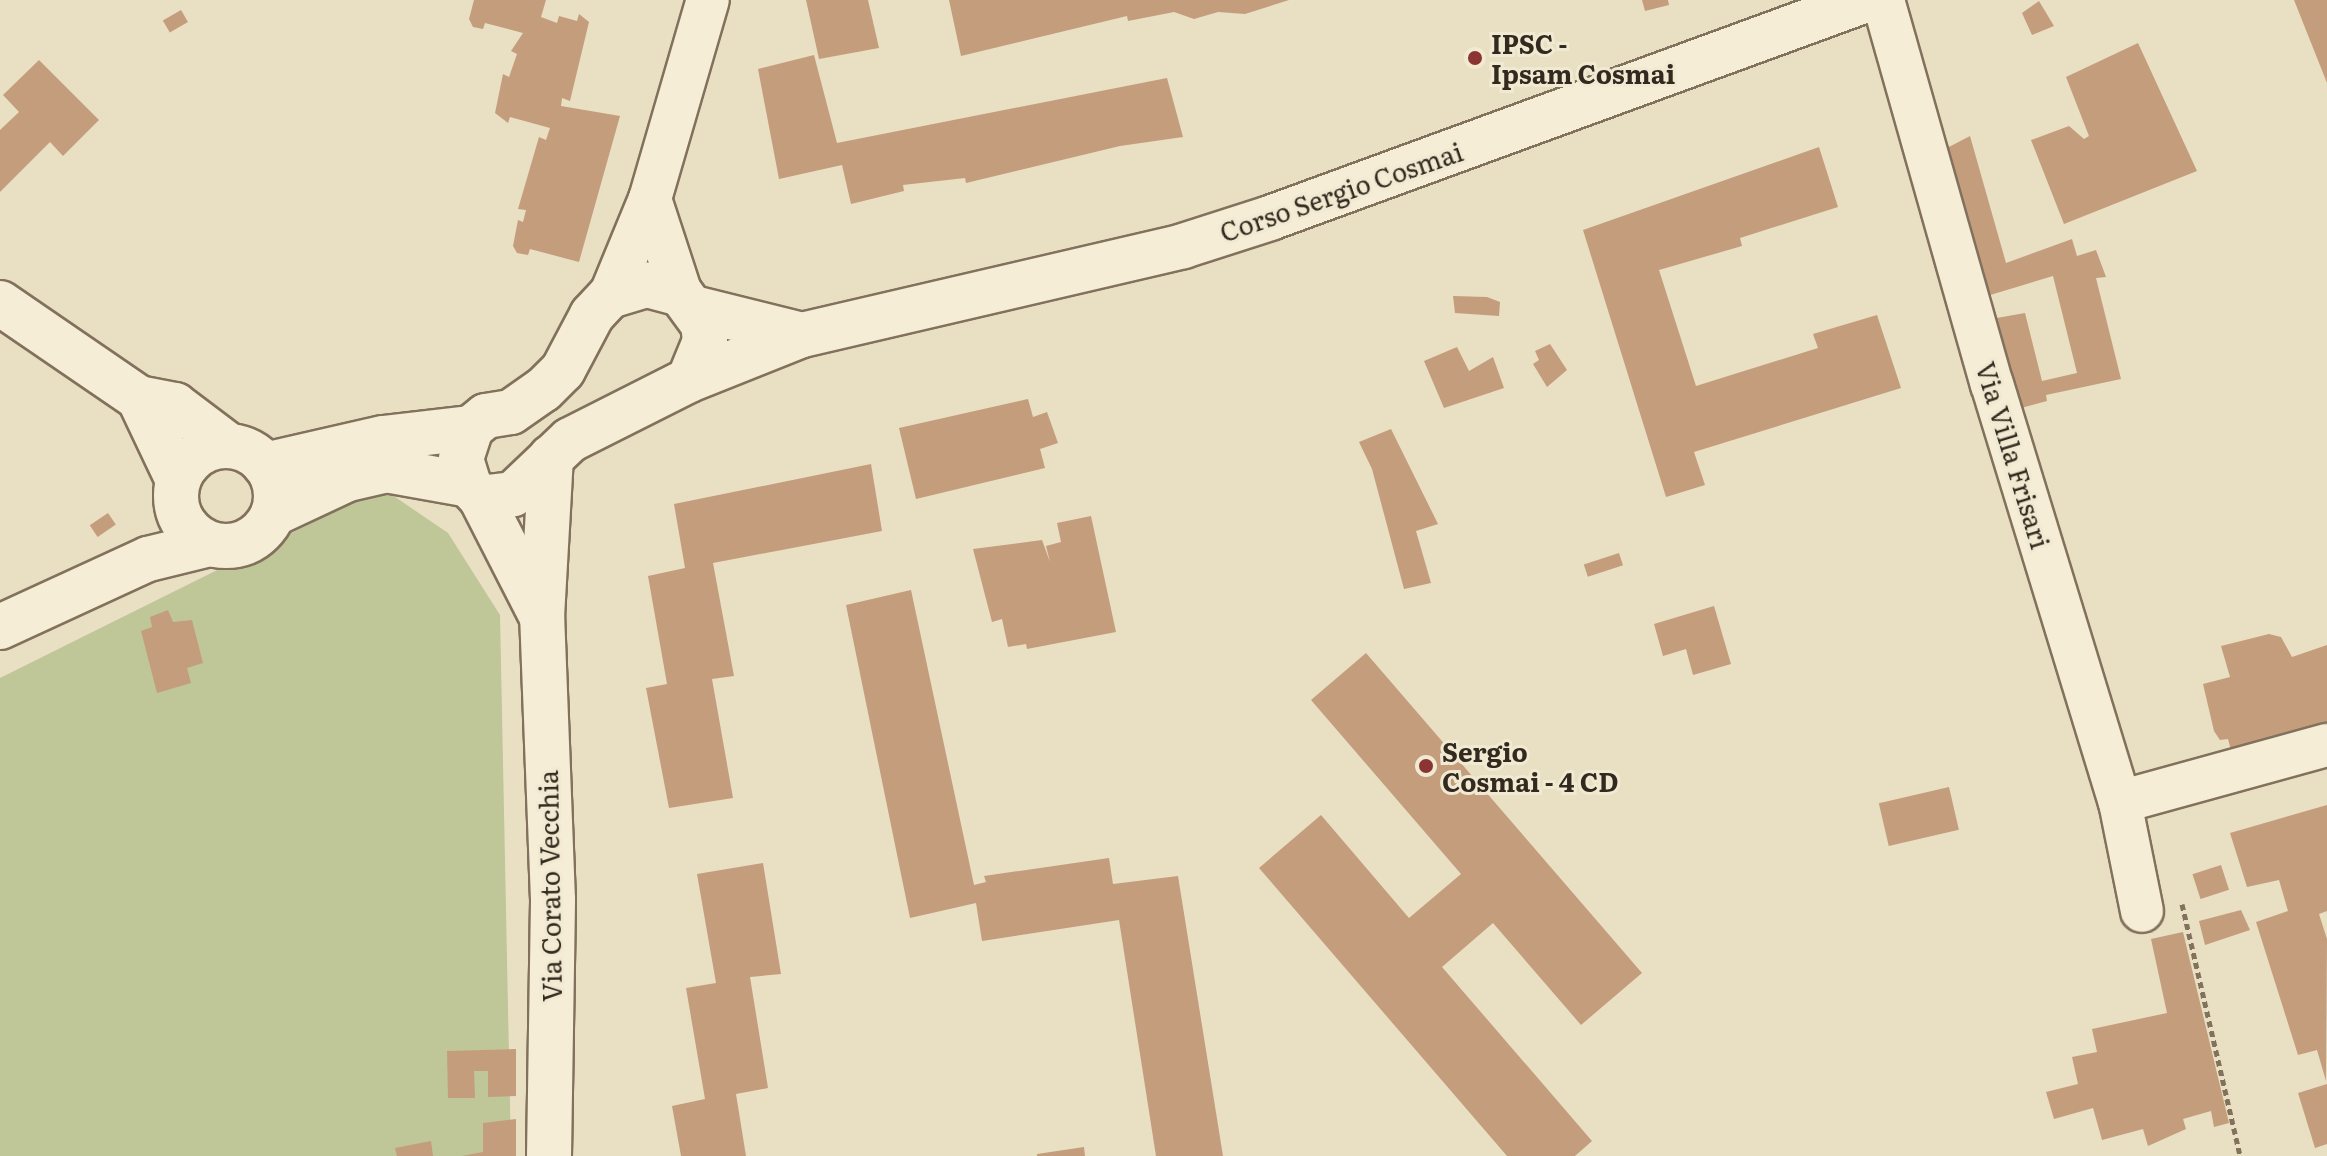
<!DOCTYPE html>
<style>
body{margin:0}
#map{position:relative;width:2327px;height:1156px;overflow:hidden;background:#e9dfc3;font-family:Literata,serif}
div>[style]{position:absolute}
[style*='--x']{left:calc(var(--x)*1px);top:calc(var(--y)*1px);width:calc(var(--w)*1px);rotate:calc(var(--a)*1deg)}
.green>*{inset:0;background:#bfc698}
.building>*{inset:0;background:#c49d7c;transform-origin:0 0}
.path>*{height:5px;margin-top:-2.5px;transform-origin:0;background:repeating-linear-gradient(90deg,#82715c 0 6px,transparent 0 10px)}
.roads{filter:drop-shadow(2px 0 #82715c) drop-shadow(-2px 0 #82715c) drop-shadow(0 2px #82715c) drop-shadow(0 -2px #82715c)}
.minor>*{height:42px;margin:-21px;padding:0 21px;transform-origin:21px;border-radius:21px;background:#f5edd5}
.tertiary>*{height:44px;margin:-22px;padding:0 22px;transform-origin:22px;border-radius:22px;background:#f5edd5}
.secondary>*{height:44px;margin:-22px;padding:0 22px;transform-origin:22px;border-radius:22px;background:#f5edd5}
.secondary>.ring{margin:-22px;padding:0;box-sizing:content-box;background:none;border:44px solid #f5edd5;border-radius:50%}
.dots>*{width:22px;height:22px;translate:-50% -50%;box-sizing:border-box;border:4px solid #f1ead2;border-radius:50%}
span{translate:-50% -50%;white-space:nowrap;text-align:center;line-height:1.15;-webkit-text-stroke:6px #f1ead2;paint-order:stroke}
.poi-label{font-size:26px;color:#33291e;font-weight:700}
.left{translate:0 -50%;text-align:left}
.street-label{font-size:26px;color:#33291e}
</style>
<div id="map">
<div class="green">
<i style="clip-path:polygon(382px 488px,448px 533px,500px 615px,511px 1156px,0 1156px,0 678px)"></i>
</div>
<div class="building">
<i style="clip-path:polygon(474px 0,546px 0,541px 17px,557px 23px,559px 16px,577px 21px,579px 14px,589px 22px,570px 101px,562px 98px,561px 106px,620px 116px,579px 262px,530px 249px,528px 255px,517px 253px,513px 246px,518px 220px,523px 222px,526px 210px,518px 209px,539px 137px,546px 140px,550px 128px,510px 117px,508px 123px,495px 113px,503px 74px,509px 77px,517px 54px,511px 51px,523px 33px,485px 23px,483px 29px,473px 27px,469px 19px)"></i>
<i style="clip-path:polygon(806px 0,868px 0,879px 48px,819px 59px)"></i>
<i style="clip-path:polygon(949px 0,1289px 0,1245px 14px,1218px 12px,1194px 19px,1174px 12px,1128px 21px,1127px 16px,961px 56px)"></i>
<i style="clip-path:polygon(1642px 0,1668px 0,1669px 5px,1645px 11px)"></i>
<i style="clip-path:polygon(2294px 0,2327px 0,2327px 83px)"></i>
<i style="clip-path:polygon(2039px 1px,2054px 26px,2032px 35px,2022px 13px)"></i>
<i style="left:181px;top:10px;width:14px;height:21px;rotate:60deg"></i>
<i style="clip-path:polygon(2138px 43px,2197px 171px,2064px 224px,2031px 140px,2069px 126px,2084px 139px,2089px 136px,2066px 77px)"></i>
<i style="clip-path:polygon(814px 55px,837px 143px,1167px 78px,1183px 137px,1120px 146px,966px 183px,965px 178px,903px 185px,904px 191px,851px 204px,842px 165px,779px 179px,758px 69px)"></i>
<i style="clip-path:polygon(39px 60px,99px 120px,63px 156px,50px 142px,0 192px,0 130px,19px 112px,3px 95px)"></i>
<i style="clip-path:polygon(1970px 136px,2006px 263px,2072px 239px,2077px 256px,2096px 250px,2106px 277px,2096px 278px,2121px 379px,2046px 395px,2047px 401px,2014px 410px,1991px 319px,2025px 313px,2042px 381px,2077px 373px,2053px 276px,1987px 296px,1947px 148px)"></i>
<i style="clip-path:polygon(1819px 147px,1838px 207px,1740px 238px,1742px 246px,1659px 270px,1696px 386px,1818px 348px,1813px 334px,1877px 315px,1901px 388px,1694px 452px,1705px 485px,1666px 497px,1583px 230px)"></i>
<i style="clip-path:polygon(1453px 296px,1487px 297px,1500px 302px,1499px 316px,1455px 313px)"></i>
<i style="clip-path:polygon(1550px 344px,1567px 370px,1547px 387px,1533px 364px,1539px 360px,1535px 351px)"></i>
<i style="clip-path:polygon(1457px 347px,1469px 371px,1493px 357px,1504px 388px,1444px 408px,1424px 361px)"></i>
<i style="clip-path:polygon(1028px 399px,1033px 417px,1047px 412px,1058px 443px,1040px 449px,1045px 468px,916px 499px,899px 428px)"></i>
<i style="clip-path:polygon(1391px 429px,1438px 524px,1416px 531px,1431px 583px,1404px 589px,1372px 469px,1359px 442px)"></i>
<i style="clip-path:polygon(871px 464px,882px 531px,713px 563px,734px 676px,712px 679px,733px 798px,669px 808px,646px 688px,667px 684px,648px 576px,685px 568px,674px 504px)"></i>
<i style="left:108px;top:513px;width:14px;height:22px;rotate:56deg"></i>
<i style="clip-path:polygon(1091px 516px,1116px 632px,1027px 649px,1026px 644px,1008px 647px,1002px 619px,992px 622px,973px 549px,1042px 540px,1050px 562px,1046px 546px,1061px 542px,1057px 523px)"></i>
<i style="left:1619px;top:553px;width:13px;height:37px;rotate:72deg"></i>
<i style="clip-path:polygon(911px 590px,974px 885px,986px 882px,984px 876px,1109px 858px,1113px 884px,1178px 876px,1223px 1156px,1156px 1156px,1119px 920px,982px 941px,976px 903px,910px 918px,846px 605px)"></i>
<i style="clip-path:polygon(1714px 606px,1731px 664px,1693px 675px,1686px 649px,1663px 656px,1654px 624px)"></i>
<i style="clip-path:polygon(168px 610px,173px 622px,192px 620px,203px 663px,187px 668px,191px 683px,157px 693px,141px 631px,152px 627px,150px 617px)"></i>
<i style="clip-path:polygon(2269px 634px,2281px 637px,2292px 657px,2327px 645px,2327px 732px,2234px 762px,2228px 739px,2220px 740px,2214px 731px,2203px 684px,2230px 677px,2221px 646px)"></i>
<i style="clip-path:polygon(1366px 653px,1642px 973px,1581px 1025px,1493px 923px,1442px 967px,1592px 1141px,1575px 1156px,1507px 1156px,1259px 868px,1321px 815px,1409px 918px,1461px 874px,1311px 700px)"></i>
<i style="left:1949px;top:787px;width:44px;height:72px;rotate:77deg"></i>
<i style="clip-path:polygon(2327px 805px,2327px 911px,2319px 914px,2327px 939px,2326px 1081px,2317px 1050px,2298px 1055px,2256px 922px,2288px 911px,2279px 880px,2247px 887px,2230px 833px)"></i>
<i style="clip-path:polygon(763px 863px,781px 974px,750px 977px,768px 1088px,736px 1094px,746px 1156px,681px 1156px,672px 1106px,705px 1099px,686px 988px,716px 983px,697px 874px)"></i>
<i style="left:2221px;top:865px;width:26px;height:30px;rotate:72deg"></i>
<i style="clip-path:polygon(2241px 910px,2250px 930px,2205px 945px,2199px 921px)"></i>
<i style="clip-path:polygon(2183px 932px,2229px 1123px,2214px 1127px,2211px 1111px,2183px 1119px,2186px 1129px,2148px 1146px,2143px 1129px,2102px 1140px,2093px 1108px,2054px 1119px,2046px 1092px,2078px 1084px,2072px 1057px,2097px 1052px,2092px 1029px,2167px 1013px,2151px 939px)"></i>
<i style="clip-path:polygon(516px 1049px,516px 1096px,488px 1097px,488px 1071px,474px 1071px,475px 1098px,448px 1098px,447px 1051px)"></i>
<i style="clip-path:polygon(2327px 1084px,2327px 1144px,2315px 1148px,2298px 1093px)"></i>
<i style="clip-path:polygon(516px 1119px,516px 1156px,462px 1156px,483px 1152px,483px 1123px)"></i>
<i style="clip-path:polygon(431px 1141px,433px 1156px,397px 1156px,395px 1148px)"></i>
<i style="clip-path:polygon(1084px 1147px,1085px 1156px,1037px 1156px,1037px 1154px)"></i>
</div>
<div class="path">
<i style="--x:2182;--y:904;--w:259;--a:77"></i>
</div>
<div class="roads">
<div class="minor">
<i style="--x:1883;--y:0;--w:399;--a:74.2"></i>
<i style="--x:1992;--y:384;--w:437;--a:73"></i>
<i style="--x:2120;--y:802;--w:111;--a:78.6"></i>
<i style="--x:650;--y:199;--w:100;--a:71.9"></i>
<i style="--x:610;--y:296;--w:105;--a:-67.6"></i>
<i style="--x:650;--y:199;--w:207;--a:-73.8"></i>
<i style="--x:2120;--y:802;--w:215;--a:-15.4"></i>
</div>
<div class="tertiary">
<i style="--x:481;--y:498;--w:134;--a:62.9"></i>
<i style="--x:549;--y:1156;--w:256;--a:-89.1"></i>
<i style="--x:553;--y:900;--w:283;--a:-92.2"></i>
<i style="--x:542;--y:617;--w:160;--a:-86.8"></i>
</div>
<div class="secondary">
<i style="--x:647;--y:285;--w:35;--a:15"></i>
<i style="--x:681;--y:294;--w:37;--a:54"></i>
<i style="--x:703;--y:324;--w:17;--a:83"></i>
<i style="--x:705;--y:341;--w:42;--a:112.3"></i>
<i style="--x:689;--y:380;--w:133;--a:153.2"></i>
<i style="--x:570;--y:440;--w:79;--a:136.5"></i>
<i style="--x:513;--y:494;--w:32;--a:173"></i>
<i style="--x:481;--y:498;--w:18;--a:-133"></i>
<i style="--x:469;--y:485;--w:27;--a:-107"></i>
<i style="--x:461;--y:459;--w:33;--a:-72"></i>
<i style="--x:471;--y:428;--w:19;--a:-39"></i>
<i style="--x:486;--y:416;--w:25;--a:-9"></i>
<i style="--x:511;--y:412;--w:39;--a:-35"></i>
<i style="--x:543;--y:390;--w:28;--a:-45"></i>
<i style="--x:563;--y:370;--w:62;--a:-62.2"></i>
<i style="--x:592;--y:315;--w:26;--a:-47"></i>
<i style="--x:610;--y:296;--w:39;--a:-17"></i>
<i style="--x:0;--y:303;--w:168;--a:34.4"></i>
<i style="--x:139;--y:398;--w:37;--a:11"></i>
<i style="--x:175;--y:405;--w:66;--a:37"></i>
<i style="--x:694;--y:308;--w:111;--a:14"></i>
<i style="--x:689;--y:380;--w:122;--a:-21.7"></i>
<i style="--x:802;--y:335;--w:391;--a:-13.1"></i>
<i style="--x:1183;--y:246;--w:91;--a:-17.8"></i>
<i style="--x:1270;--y:218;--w:635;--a:-20.09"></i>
<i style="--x:139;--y:398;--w:91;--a:64.6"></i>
<i class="ring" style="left:176px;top:446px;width:56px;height:56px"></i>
<i style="--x:265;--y:465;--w:121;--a:-12.9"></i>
<i style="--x:383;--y:438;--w:89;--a:-6.5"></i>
<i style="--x:273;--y:514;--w:83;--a:-25"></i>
<i style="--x:348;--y:479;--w:39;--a:-13"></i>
<i style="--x:386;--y:470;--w:84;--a:10.2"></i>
<i style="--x:0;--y:627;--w:163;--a:-24.7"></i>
<i style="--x:148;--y:559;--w:64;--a:-13.6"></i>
</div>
</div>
<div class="dots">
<i style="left:1475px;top:58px;background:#8b3431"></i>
<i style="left:1426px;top:766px;background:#8b3431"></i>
</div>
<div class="poi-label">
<span class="left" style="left:1491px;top:58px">IPSC -<br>Ipsam Cosmai</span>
<span class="left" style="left:1442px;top:766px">Sergio<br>Cosmai - 4 CD</span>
</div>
<div class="street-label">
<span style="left:1341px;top:191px;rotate:-19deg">Corso Sergio Cosmai</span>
<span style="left:2014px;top:455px;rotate:73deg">Via Villa Frisari</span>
<span style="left:549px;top:886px;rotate:-91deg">Via Corato Vecchia</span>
</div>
</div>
